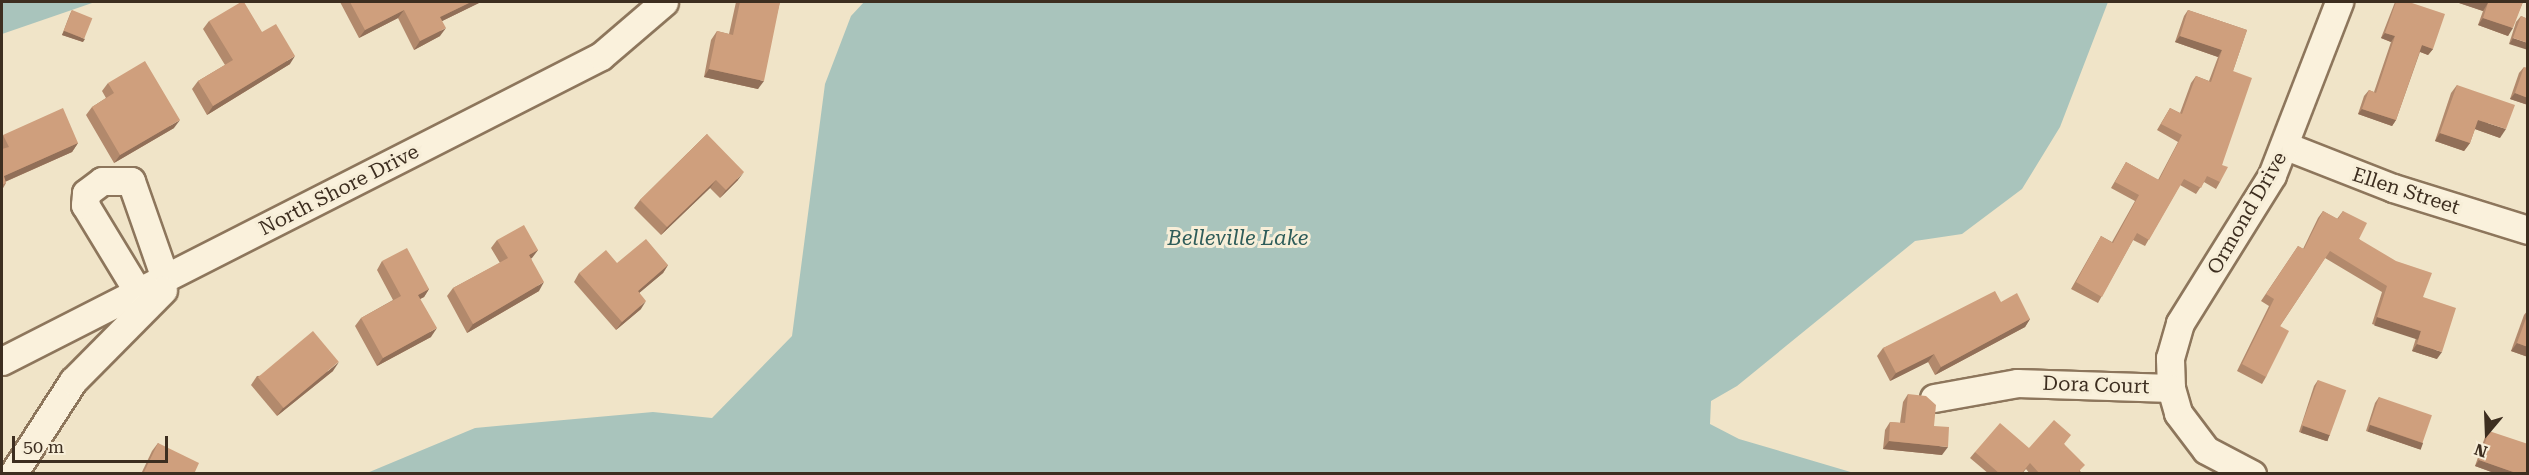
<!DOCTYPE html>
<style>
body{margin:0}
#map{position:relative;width:2529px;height:475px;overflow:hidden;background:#f0e4c8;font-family:"Roboto Serif",serif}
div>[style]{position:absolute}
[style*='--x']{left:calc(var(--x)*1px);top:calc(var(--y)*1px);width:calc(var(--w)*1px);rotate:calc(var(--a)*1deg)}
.water>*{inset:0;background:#a9c4bc}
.roads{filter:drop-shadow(2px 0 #8d765c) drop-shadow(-2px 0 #8d765c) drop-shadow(0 2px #8d765c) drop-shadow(0 -2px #8d765c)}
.minor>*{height:27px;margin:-13.5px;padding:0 13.5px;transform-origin:13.5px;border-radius:13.5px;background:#faf1dc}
.wall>*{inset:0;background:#b2896c}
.shaded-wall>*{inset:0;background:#916f58;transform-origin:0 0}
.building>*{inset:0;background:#cf9f7d;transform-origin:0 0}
span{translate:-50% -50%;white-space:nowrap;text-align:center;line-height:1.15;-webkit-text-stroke:6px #f7eed8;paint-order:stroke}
.street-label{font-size:20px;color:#3d2e20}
.water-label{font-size:21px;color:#2f5d5a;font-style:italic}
.frame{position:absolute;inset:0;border:3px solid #3d2e20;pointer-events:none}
.north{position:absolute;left:2457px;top:403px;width:60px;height:60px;-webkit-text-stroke:4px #f7eed8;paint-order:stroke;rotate:199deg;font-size:16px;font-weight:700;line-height:24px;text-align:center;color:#3d2e20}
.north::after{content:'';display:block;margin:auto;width:21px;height:27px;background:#3d2e20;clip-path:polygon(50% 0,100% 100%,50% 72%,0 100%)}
.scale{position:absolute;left:12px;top:436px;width:156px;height:27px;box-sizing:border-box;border:3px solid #3d2e20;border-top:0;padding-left:8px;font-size:18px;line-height:21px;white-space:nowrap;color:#3d2e20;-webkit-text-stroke:4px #f7eed8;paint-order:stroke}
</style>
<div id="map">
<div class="water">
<i style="clip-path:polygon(2px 2px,95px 2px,2px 34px)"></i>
<i style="clip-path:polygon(864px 2px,2108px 2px,2060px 127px,2022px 189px,1962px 234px,1915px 241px,1737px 386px,1711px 401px,1710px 424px,1739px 439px,1854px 473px,367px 473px,475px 428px,653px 412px,712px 418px,792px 336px,825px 84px,851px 16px)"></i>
</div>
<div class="roads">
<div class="minor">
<i style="--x:2286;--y:146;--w:115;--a:21.4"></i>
<i style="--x:2393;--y:188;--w:141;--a:17.3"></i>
<i style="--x:138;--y:292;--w:102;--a:-121.3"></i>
<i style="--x:85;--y:205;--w:12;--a:-85"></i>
<i style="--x:86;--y:193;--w:20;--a:-37"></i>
<i style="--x:102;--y:181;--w:29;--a:0"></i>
<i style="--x:131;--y:181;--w:103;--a:70.7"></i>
<i style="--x:2;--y:361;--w:672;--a:-26.98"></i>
<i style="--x:601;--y:56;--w:83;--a:-40.6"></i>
<i style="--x:2171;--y:388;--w:30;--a:-92"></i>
<i style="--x:2170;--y:358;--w:36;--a:-74"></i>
<i style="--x:2180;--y:323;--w:174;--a:-58.1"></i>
<i style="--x:2272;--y:175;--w:186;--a:-68.8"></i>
<i style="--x:1934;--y:398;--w:84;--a:-10.2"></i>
<i style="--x:2017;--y:383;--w:154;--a:1.9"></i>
<i style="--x:2171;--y:388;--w:26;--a:74"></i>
<i style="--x:2178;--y:413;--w:46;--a:52.9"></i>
<i style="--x:2206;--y:450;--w:52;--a:27.6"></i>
<i style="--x:13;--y:474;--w:111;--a:-57.2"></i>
<i style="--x:73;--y:381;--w:128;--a:-45.3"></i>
</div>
</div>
<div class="wall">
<i style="clip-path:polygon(340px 2px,481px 2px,442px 21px,440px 36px,414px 50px,398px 18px,359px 38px)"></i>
<i style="clip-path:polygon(736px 2px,780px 2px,758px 89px,704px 77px,711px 40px,717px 31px,729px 34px)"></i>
<i style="clip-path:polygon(2395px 2px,2409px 2px,2433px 49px,2428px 55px,2420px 52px,2396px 120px,2392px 126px,2358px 114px,2364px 96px,2369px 90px,2374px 92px,2391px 42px,2381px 38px)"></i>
<i style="clip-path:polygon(2456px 2px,2523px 2px,2508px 36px,2478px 25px,2483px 11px)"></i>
<i style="clip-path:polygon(72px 10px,83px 42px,62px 35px,70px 14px)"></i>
<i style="clip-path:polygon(2188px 10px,2247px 30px,2233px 71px,2220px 182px,2216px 189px,2204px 182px,2196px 194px,2180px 185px,2145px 246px,2133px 240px,2098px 303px,2071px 289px,2101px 236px,2112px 242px,2135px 201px,2111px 188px,2126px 162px,2158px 180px,2178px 142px,2157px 130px,2170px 108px,2180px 113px,2191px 83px,2196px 76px,2209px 81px,2218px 57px,2175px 42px,2184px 16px)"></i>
<i style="clip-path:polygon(2521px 16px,2528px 19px,2509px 44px,2516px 22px)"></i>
<i style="clip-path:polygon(209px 21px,262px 32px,290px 64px,207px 115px,192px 89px,198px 81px,225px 65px,203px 29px)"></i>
<i style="clip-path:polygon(2524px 67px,2528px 105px,2510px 99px,2519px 73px)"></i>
<i style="clip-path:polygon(108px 83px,174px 128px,114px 163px,86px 115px,92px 107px,106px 98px,102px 91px)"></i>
<i style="clip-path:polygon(2457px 85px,2500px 138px,2475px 129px,2470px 143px,2464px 151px,2435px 141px,2451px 93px)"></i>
<i style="clip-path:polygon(707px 134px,738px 180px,720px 198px,710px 188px,661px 235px,634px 208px,640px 200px)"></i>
<i style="clip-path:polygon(3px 135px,78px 143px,72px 152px,5px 182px,6px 183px,2px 190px,2px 137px)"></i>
<i style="clip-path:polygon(2323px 211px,2337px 219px,2343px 211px,2359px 239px,2423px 297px,2437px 359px,2412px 351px,2416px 338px,2372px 324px,2382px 292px,2325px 258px,2280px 326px,2266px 377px,2262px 384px,2237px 371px,2269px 306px,2261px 301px,2298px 246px,2303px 249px,2318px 218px)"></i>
<i style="clip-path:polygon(497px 240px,538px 250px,531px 258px,539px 291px,467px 333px,447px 296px,453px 288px,500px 263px,491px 248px)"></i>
<i style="clip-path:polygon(382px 261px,429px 289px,424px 297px,420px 299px,431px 337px,377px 366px,355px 326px,361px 318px,393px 300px,377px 270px)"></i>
<i style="clip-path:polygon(617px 263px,668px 265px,663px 273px,639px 293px,641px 309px,616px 330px,574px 282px,579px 273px)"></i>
<i style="clip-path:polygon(2001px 302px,2030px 319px,2025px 327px,1935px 375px,1928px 362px,1890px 381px,1877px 356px,1883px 348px)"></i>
<i style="clip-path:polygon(2528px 310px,2528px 357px,2511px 351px,2524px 315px)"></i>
<i style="clip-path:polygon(333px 371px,277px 416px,251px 385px,257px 376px)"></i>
<i style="clip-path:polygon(2318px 380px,2330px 435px,2326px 441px,2299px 432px,2314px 386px)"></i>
<i style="clip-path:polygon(1908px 394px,1934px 426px,1942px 455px,1883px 449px,1885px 430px,1890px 422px,1900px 423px,1903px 402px)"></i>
<i style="clip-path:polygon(2379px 397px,2423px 443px,2419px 449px,2366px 431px,2375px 403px)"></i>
<i style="clip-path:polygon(2489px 431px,2528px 474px,2497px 474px,2475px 466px,2485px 437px)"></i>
<i style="clip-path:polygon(158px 443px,194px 474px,141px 474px,152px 451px)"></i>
<i style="clip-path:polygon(2064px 444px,2082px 474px,2030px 474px,2026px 469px,2022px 474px,1989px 474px,1970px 458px,1975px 452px,2029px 448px)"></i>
</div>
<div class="shaded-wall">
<i style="clip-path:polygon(471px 2px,481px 2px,434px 25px,440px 17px)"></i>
<i style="clip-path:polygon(2456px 2px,2483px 2px,2488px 3px,2483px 11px)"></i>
<i style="clip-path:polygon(404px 10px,398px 18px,359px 38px,365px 30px)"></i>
<i style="clip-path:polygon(2483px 18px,2513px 28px,2508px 36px,2478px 25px)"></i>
<i style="clip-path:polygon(446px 28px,440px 36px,414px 50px,420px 41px)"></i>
<i style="clip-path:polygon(64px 31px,85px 39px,83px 42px,62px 35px)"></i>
<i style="clip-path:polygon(2385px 33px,2395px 36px,2391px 42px,2381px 38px)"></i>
<i style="clip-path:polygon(2180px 36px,2222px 50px,2218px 57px,2175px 42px)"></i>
<i style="clip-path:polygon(2513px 38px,2528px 43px,2528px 50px,2509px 44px)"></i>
<i style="clip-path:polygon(2422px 45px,2433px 49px,2428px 55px,2418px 51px)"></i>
<i style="clip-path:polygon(295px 56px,290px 64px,207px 115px,213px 106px)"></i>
<i style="clip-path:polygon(709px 69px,764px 81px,758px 89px,704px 77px)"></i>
<i style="clip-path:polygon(2515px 93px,2528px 98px,2528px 105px,2510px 99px)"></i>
<i style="clip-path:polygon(2362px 109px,2396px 120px,2392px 126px,2358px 114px)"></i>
<i style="clip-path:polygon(180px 120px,174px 128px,114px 163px,120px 155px)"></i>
<i style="clip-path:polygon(2478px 120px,2506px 129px,2500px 138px,2472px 128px)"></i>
<i style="clip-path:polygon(2440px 133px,2470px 143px,2464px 151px,2435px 141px)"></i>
<i style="clip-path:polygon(78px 143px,72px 152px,2px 183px,4px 176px)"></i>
<i style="clip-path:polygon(744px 172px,738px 180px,720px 198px,726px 190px)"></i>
<i style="clip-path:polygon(716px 180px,710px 188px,661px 235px,667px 227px)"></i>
<i style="clip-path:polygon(538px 250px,532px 258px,523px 263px,529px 255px)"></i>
<i style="clip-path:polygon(668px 265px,663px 273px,632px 299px,638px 291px)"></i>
<i style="clip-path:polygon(544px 282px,539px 291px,467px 333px,473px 324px)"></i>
<i style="clip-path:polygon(429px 289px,424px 297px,412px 303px,418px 295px)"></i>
<i style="clip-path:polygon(646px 301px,641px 309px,616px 330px,622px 322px)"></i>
<i style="left:2377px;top:317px;width:46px;height:9px;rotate:18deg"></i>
<i style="clip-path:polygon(2030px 319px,2025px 327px,1935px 375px,1941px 367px)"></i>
<i style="clip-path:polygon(437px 328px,431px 337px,377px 366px,383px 358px)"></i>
<i style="clip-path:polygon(2517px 343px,2528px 347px,2528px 357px,2511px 351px)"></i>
<i style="clip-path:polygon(2417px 344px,2442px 352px,2437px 359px,2412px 351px)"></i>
<i style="clip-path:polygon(1934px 354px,1928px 362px,1890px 381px,1896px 373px)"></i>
<i style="clip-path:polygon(339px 362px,333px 371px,277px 416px,283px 408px)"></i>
<i style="left:2370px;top:425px;width:56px;height:7px;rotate:19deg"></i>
<i style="left:2303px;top:426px;width:28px;height:7px;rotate:18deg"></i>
<i style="clip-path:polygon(1889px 441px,1948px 447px,1942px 455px,1883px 449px)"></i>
<i style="clip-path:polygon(2479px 460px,2519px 474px,2497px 474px,2475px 466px)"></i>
</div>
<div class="building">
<i style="clip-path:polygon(241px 2px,244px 2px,262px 32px,276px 24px,295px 56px,213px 106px,198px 81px,233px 60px,209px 21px)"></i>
<i style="clip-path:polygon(350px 2px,471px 2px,440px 17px,446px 28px,420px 41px,404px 10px,365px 30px)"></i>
<i style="clip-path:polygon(740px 2px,780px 2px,764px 81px,709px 69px,717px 31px,733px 35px)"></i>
<i style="clip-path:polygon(2396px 2px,2409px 2px,2445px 14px,2433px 49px,2422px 45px,2396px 120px,2362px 109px,2369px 90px,2376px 93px,2395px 36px,2385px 33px)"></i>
<i style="clip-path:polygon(2483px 2px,2523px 2px,2513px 28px,2483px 18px,2488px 3px)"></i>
<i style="left:72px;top:10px;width:22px;height:22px;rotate:22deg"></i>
<i style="clip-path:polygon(2188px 10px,2247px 30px,2233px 71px,2252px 78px,2222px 165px,2228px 167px,2220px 182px,2207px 176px,2201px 188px,2184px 179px,2149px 240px,2137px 233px,2102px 297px,2076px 282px,2101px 236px,2113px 243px,2139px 195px,2115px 182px,2126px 162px,2159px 180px,2182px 135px,2161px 124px,2170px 108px,2182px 114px,2196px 76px,2211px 82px,2222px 50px,2180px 36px)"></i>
<i style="clip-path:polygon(2521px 16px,2528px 19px,2528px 43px,2513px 38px)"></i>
<i style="clip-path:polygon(145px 61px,180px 120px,120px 155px,92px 107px,114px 93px,108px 83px)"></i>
<i style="clip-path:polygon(2524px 67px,2528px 68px,2528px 98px,2515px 93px)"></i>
<i style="clip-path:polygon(2457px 85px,2515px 105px,2506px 129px,2478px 120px,2470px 143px,2440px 133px)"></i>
<i style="clip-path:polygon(63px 108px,78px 143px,4px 176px,6px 183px,2px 185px,2px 149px,9px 147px,3px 135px)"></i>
<i style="clip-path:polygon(707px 134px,744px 172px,726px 190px,716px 180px,667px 227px,640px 200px)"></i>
<i style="clip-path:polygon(2323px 211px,2338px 219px,2343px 211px,2367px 223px,2359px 239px,2396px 261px,2432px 273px,2423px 297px,2456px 308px,2442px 352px,2417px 344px,2421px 331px,2377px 317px,2387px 286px,2330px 251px,2280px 326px,2289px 331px,2266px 377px,2242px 364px,2274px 299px,2266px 294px,2298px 246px,2304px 249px)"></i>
<i style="clip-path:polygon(524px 225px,538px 250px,529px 255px,544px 282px,473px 324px,453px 288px,508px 258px,497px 240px)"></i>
<i style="clip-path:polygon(646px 239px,668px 265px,638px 291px,646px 301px,622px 322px,579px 273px,606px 250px,617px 263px)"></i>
<i style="clip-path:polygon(407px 248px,429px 289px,418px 295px,437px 328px,383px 358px,361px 318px,401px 296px,382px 261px)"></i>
<i style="clip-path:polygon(1995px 291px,2001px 302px,2017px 293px,2030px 319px,1941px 367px,1934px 354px,1896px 373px,1883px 348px)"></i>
<i style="clip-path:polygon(2528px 313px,2528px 347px,2517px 343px)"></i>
<i style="left:313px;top:331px;width:40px;height:72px;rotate:50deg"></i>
<i style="left:2318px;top:380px;width:30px;height:48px;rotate:20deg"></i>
<i style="clip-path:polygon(1908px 394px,1926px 396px,1936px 405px,1934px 426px,1949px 427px,1948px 447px,1889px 441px,1890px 422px,1905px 423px)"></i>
<i style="left:2379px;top:397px;width:56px;height:29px;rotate:19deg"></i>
<i style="clip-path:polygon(2054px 420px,2071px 435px,2064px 444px,2085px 465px,2079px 471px,2082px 474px,2040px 474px,2030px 463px,2021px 474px,2000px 474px,1975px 452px,2000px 423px,2029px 448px)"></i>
<i style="clip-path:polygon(2489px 431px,2528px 444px,2528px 474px,2519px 474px,2479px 460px)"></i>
<i style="clip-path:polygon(158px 443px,199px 463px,194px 474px,148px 474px,144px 472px)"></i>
</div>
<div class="street-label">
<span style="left:339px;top:190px;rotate:-27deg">North Shore Drive</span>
<span style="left:2406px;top:191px;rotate:18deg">Ellen Street</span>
<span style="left:2247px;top:213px;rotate:-60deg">Ormond Drive</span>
<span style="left:2096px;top:385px;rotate:2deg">Dora Court</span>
</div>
<div class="water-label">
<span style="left:1238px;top:238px">Belleville Lake</span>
</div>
<div class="frame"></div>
<div class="north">N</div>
<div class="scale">50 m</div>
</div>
